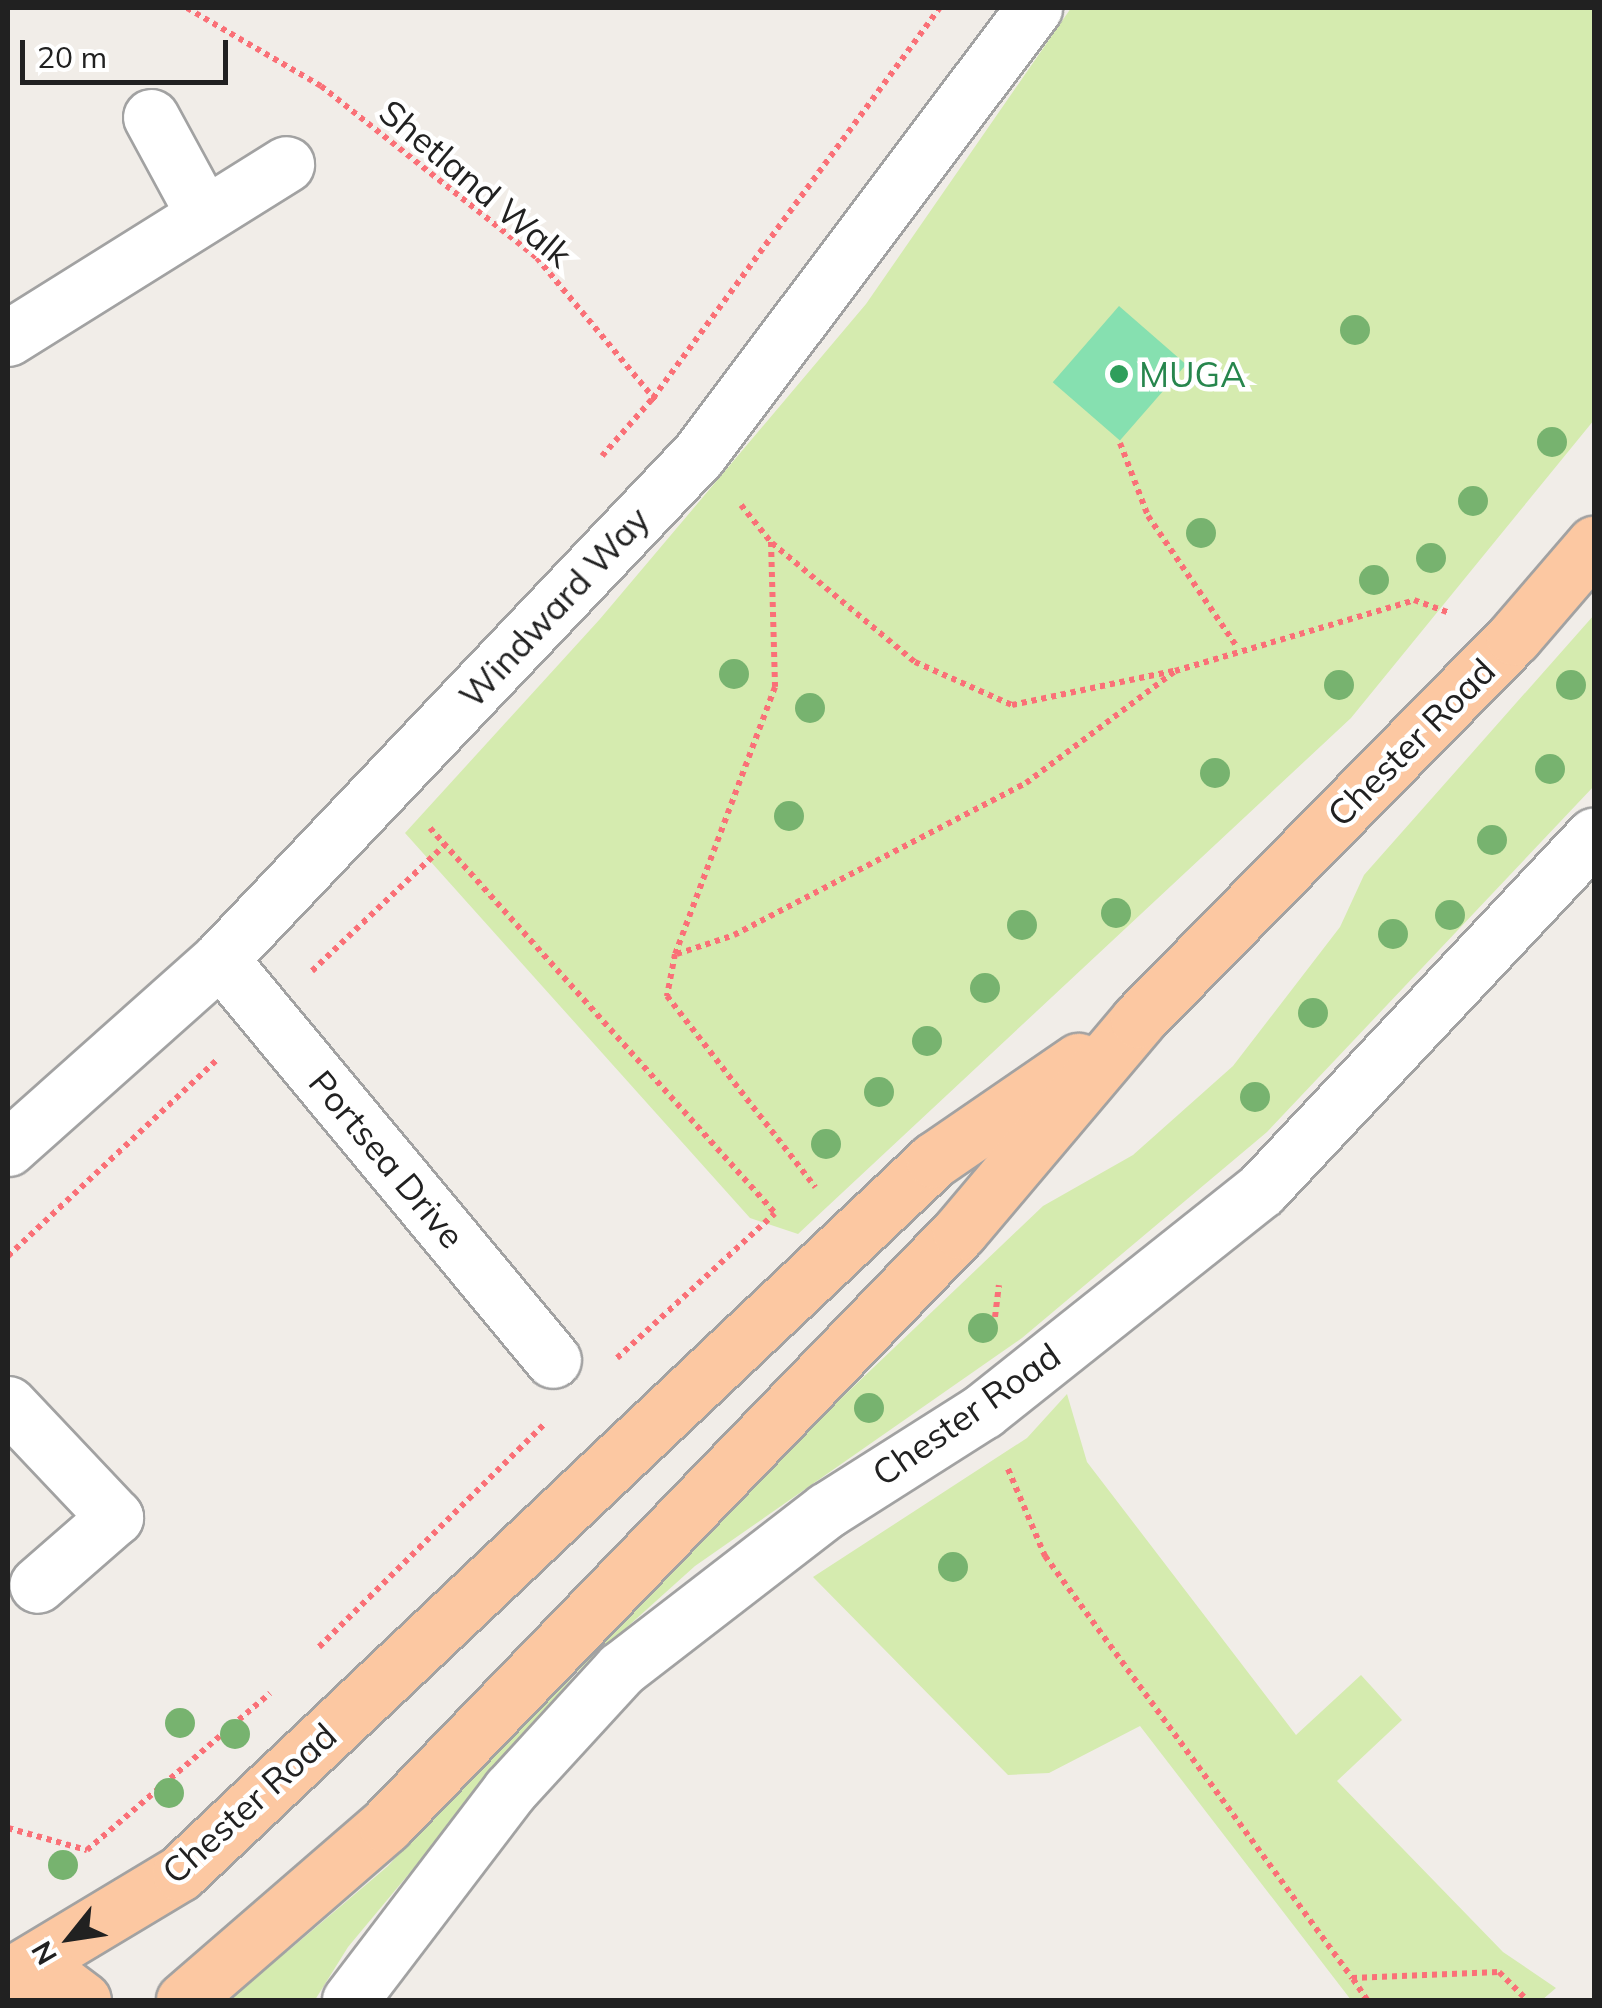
<!DOCTYPE html>
<style>
body{margin:0}
#map{position:relative;width:1602px;height:2008px;overflow:hidden;background:#f1ede8;font-family:Mulish,sans-serif}
div>[style]{position:absolute}
[style*='--x']{left:calc(var(--x)*1px);top:calc(var(--y)*1px);width:calc(var(--w)*1px);rotate:calc(var(--a)*1deg)}
.grass>*{inset:0;background:#d5ebaf}
.pitch>*{inset:0;background:#86e0b0;transform-origin:0 0}
.path>*{height:6px;margin-top:-3px;transform-origin:0;background:repeating-linear-gradient(90deg,#fa7077 0 5px,transparent 0 10px)}
.roads{filter:drop-shadow(2px 0 #a2a2a2) drop-shadow(-2px 0 #a2a2a2) drop-shadow(0 2px #a2a2a2) drop-shadow(0 -2px #a2a2a2)}
.minor>*{height:55px;margin:-27.5px;padding:0 27.5px;transform-origin:27.5px;border-radius:27.5px;background:#fff}
.major>*{height:55px;margin:-27.5px;padding:0 27.5px;transform-origin:27.5px;border-radius:27.5px;background:#fcc8a2}
.trees>*{width:30px;height:30px;margin:-15px;border-radius:50%;background:#77b36f}
.dots>*{width:28px;height:28px;translate:-50% -50%;box-sizing:border-box;border:5px solid #fff;border-radius:50%}
span{translate:-50% -50%;white-space:nowrap;text-align:center;line-height:1.15;-webkit-text-stroke:9px #fff;paint-order:stroke}
.street-label{font-size:35px;color:#212121}
.leisure-label{font-size:35px;color:#27864d}
.left{translate:0 -50%;text-align:left}
.frame{position:absolute;inset:0;border:10px solid #212121;pointer-events:none}
.north{position:absolute;left:20px;top:1888px;width:100px;height:100px;-webkit-text-stroke:8px #fff;paint-order:stroke;rotate:240deg;font-size:28px;font-weight:700;line-height:40px;text-align:center;color:#212121}
.north::after{content:'';display:block;margin:auto;width:35px;height:45px;background:#212121;clip-path:polygon(50% 0,100% 100%,50% 72%,0 100%)}
.scale{position:absolute;left:20px;top:40px;width:208px;height:45px;box-sizing:border-box;border:5px solid #212121;border-top:0;padding-left:12px;font-size:30px;line-height:35px;white-space:nowrap;color:#212121;-webkit-text-stroke:8px #fff;paint-order:stroke}
</style>
<div id="map">
<div class="grass">
<i style="clip-path:polygon(1071px 8px,1594px 8px,1594px 420px,1351px 718px,798px 1234px,750px 1218px,405px 833px,600px 619px,866px 304px)"></i>
<i style="clip-path:polygon(1594px 615px,1594px 786px,1267px 1132px,1022px 1338px,695px 1566px,576px 1673px,348px 1947px,315px 2000px,223px 2000px,243px 1975px,288px 1951px,388px 1866px,660px 1571px,1043px 1206px,1133px 1155px,1233px 1066px,1340px 927px,1364px 875px)"></i>
<i style="clip-path:polygon(1067px 1394px,1087px 1462px,1296px 1735px,1361px 1675px,1402px 1720px,1337px 1781px,1503px 1952px,1556px 1988px,1542px 2000px,1351px 2000px,1140px 1726px,1049px 1773px,1008px 1775px,813px 1577px,1027px 1438px)"></i>
</div>
<div class="pitch">
<i style="left:1119px;top:306px;width:89px;height:101px;rotate:41deg"></i>
</div>
<div class="path">
<i style="--x:187;--y:8;--w:155;--a:30.2"></i>
<i style="--x:321;--y:86;--w:276;--a:38.5"></i>
<i style="--x:537;--y:258;--w:187;--a:50.2"></i>
<i style="--x:1120;--y:443;--w:78;--a:69"></i>
<i style="--x:1148;--y:516;--w:158;--a:55.8"></i>
<i style="--x:602;--y:456;--w:77;--a:-48.7"></i>
<i style="--x:653;--y:398;--w:484;--a:-53.7"></i>
<i style="--x:741;--y:505;--w:48;--a:51"></i>
<i style="--x:771;--y:542;--w:145;--a:88.4"></i>
<i style="--x:775;--y:687;--w:285;--a:110.5"></i>
<i style="--x:675;--y:954;--w:43;--a:100.8"></i>
<i style="--x:667;--y:996;--w:242;--a:52.2"></i>
<i style="--x:772;--y:543;--w:186;--a:39.8"></i>
<i style="--x:915;--y:662;--w:106;--a:23.9"></i>
<i style="--x:1012;--y:705;--w:166;--a:-11.9"></i>
<i style="--x:430;--y:828;--w:517;--a:48.14"></i>
<i style="--x:677;--y:954;--w:60;--a:-18.4"></i>
<i style="--x:734;--y:935;--w:329;--a:-27.5"></i>
<i style="--x:1026;--y:783;--w:186;--a:-36.9"></i>
<i style="--x:1175;--y:671;--w:249;--a:-16.5"></i>
<i style="--x:1414;--y:600;--w:37;--a:20"></i>
<i style="--x:312;--y:971;--w:183;--a:-43.5"></i>
<i style="--x:8;--y:1256;--w:289;--a:-43.2"></i>
<i style="--x:995;--y:1317;--w:32;--a:-83"></i>
<i style="--x:617;--y:1358;--w:214;--a:-42.5"></i>
<i style="--x:1008;--y:1469;--w:95;--a:67"></i>
<i style="--x:1045;--y:1556;--w:522;--a:53.96"></i>
<i style="--x:1352;--y:1978;--w:147;--a:-2.3"></i>
<i style="--x:1499;--y:1972;--w:40;--a:45"></i>
<i style="--x:319;--y:1647;--w:318;--a:-44.7"></i>
<i style="--x:8;--y:1828;--w:82;--a:15.6"></i>
<i style="--x:87;--y:1850;--w:241;--a:-40.6"></i>
<i style="--x:1353;--y:1979;--w:25;--a:56"></i>
</div>
<div class="roads">
<div class="minor">
<i style="--x:151;--y:117;--w:107;--a:61.5"></i>
<i style="--x:8;--y:338;--w:328;--a:-32"></i>
<i style="--x:220;--y:959;--w:521;--a:50.29"></i>
<i style="--x:8;--y:1148;--w:284;--a:-41.7"></i>
<i style="--x:220;--y:959;--w:696;--a:-46.51"></i>
<i style="--x:699;--y:454;--w:558;--a:-53.09"></i>
<i style="--x:8;--y:1404;--w:156;--a:46.6"></i>
<i style="--x:115;--y:1517;--w:103;--a:138.9"></i>
<i style="--x:350;--y:2000;--w:264;--a:-52.7"></i>
<i style="--x:510;--y:1790;--w:164;--a:-47.5"></i>
<i style="--x:621;--y:1669;--w:260;--a:-37.7"></i>
<i style="--x:827;--y:1510;--w:185;--a:-32.4"></i>
<i style="--x:983;--y:1411;--w:355;--a:-38.5"></i>
<i style="--x:1261;--y:1190;--w:486;--a:-46.8"></i>
</div>
<div class="major">
<i style="--x:17;--y:1971;--w:190;--a:-31"></i>
<i style="--x:180;--y:1873;--w:1038;--a:-43.4"></i>
<i style="--x:934;--y:1160;--w:175;--a:-34.5"></i>
<i style="--x:8;--y:1972;--w:48;--a:8.5"></i>
<i style="--x:55;--y:1979;--w:35;--a:37"></i>
<i style="--x:184;--y:2000;--w:267;--a:-40.9"></i>
<i style="--x:386;--y:1825;--w:826;--a:-45.98"></i>
<i style="--x:960;--y:1231;--w:276;--a:-49.8"></i>
<i style="--x:1138;--y:1020;--w:537;--a:-45.53"></i>
<i style="--x:1514;--y:637;--w:123;--a:-49.3"></i>
</div>
</div>
<div class="trees">
<i style="left:1355px;top:330px"></i>
<i style="left:1552px;top:442px"></i>
<i style="left:1473px;top:501px"></i>
<i style="left:1201px;top:533px"></i>
<i style="left:1431px;top:558px"></i>
<i style="left:1374px;top:580px"></i>
<i style="left:734px;top:674px"></i>
<i style="left:1339px;top:685px"></i>
<i style="left:1571px;top:685px"></i>
<i style="left:810px;top:708px"></i>
<i style="left:1550px;top:769px"></i>
<i style="left:1215px;top:773px"></i>
<i style="left:789px;top:816px"></i>
<i style="left:1492px;top:840px"></i>
<i style="left:1116px;top:913px"></i>
<i style="left:1450px;top:915px"></i>
<i style="left:1022px;top:925px"></i>
<i style="left:1393px;top:934px"></i>
<i style="left:985px;top:988px"></i>
<i style="left:1313px;top:1013px"></i>
<i style="left:927px;top:1041px"></i>
<i style="left:879px;top:1092px"></i>
<i style="left:1255px;top:1097px"></i>
<i style="left:826px;top:1144px"></i>
<i style="left:983px;top:1328px"></i>
<i style="left:869px;top:1408px"></i>
<i style="left:953px;top:1567px"></i>
<i style="left:180px;top:1723px"></i>
<i style="left:235px;top:1734px"></i>
<i style="left:169px;top:1793px"></i>
<i style="left:63px;top:1865px"></i>
</div>
<div class="dots">
<i style="left:1119px;top:374px;background:#2e9e5b"></i>
</div>
<div class="street-label">
<span style="left:476px;top:183px;rotate:40deg">Shetland Walk</span>
<span style="left:554px;top:607px;rotate:-47deg">Windward Way</span>
<span style="left:1411px;top:742px;rotate:-45deg">Chester Road</span>
<span style="left:387px;top:1159px;rotate:50deg">Portsea Drive</span>
<span style="left:966px;top:1414px;rotate:-35deg">Chester Road</span>
<span style="left:249px;top:1803px;rotate:-42deg">Chester Road</span>
</div>
<div class="leisure-label">
<span class="left" style="left:1139px;top:374px">MUGA</span>
</div>
<div class="frame"></div>
<div class="north">N</div>
<div class="scale">20 m</div>
</div>
